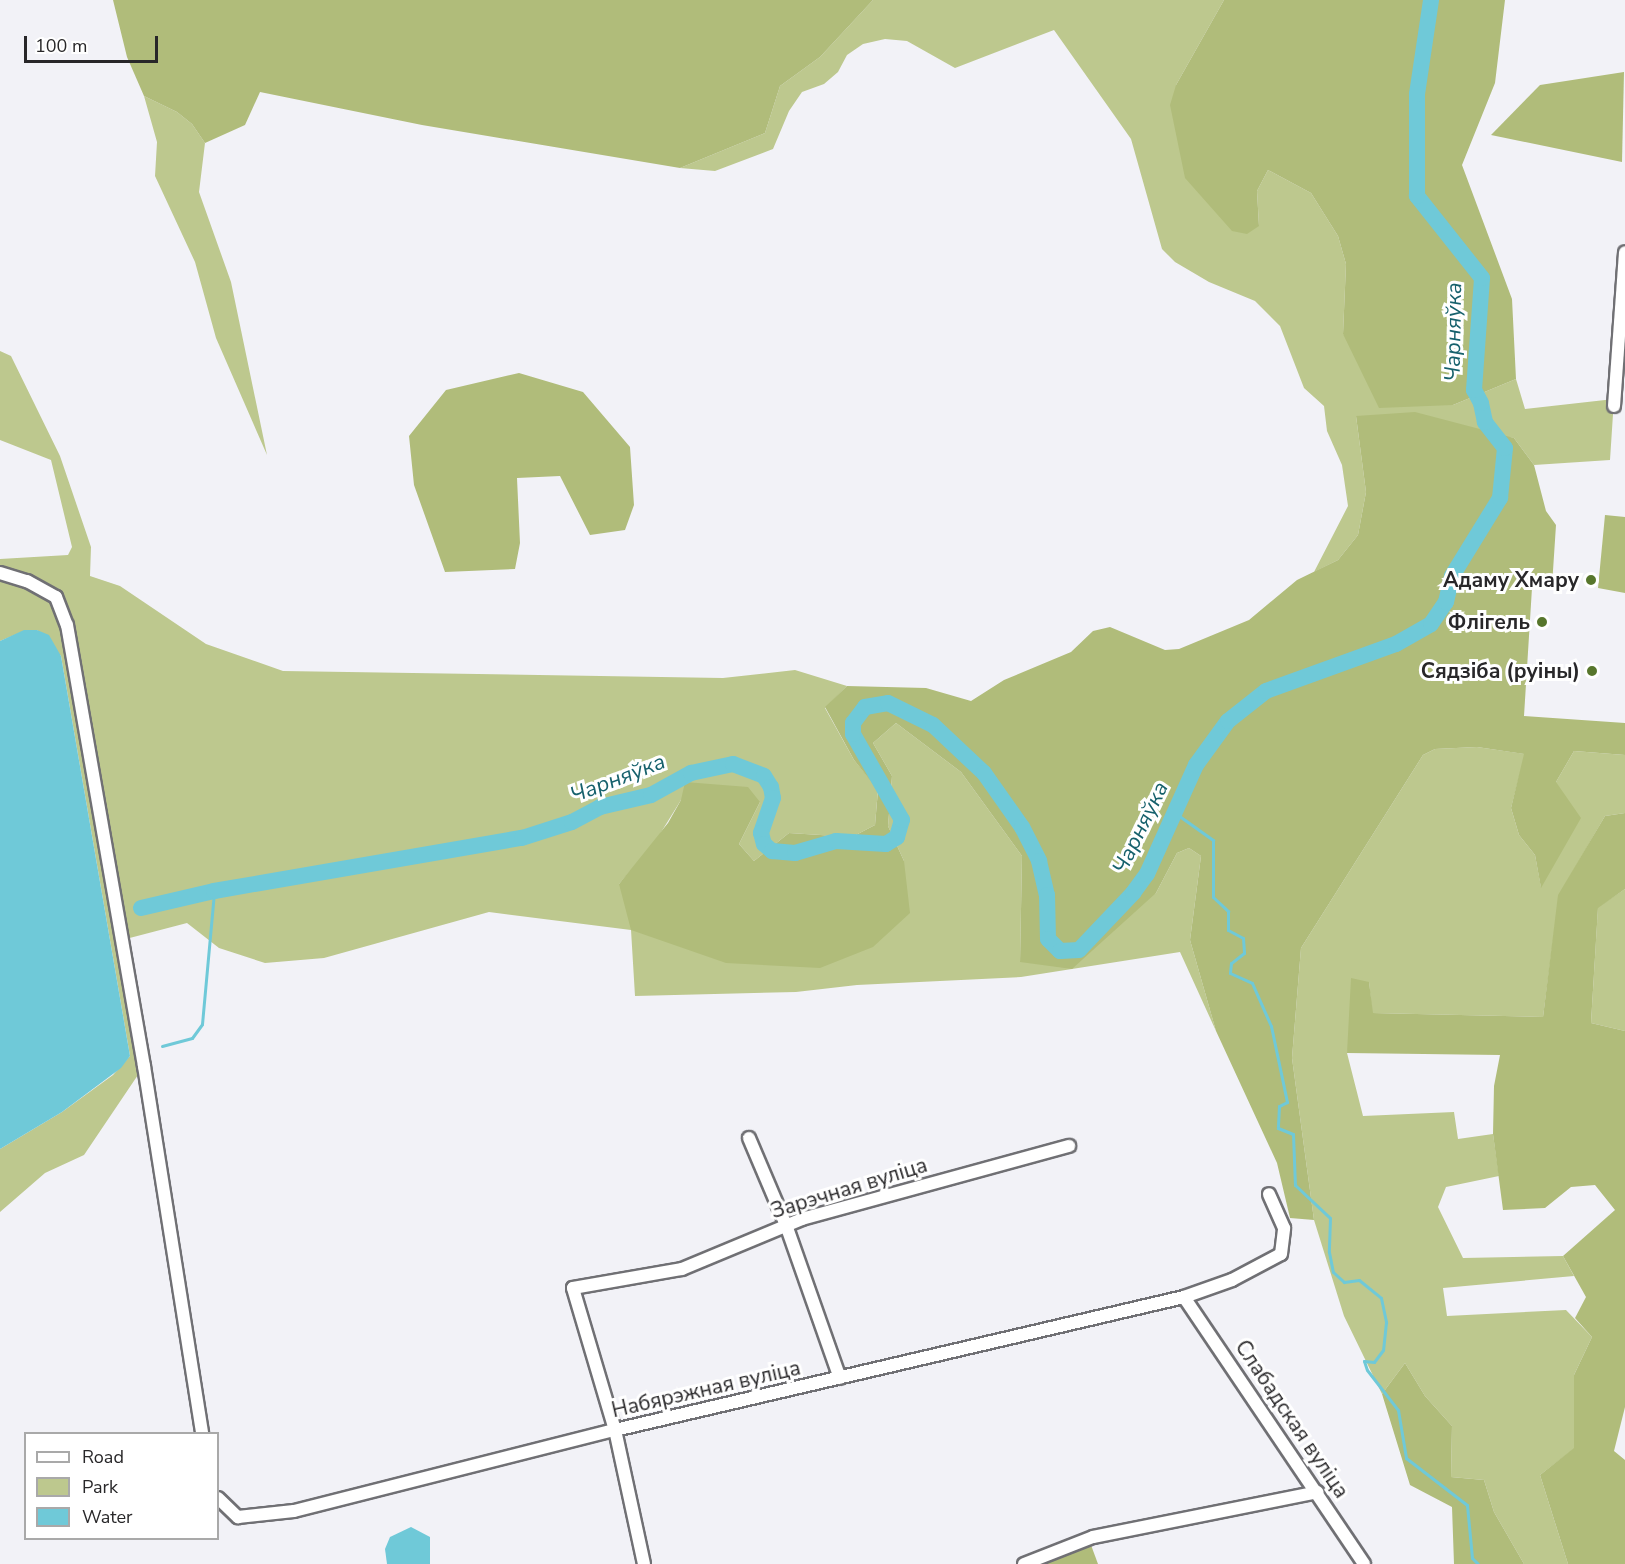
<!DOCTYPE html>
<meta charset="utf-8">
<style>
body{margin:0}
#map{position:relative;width:1625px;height:1564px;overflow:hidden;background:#f2f2f7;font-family:"Nunito Sans",sans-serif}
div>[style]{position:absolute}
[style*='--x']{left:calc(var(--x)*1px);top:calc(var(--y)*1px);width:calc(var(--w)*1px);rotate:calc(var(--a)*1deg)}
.green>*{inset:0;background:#bdc88e}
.forest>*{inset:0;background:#b0bc7a}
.water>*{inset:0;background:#6fc9d8}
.stream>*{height:3px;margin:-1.5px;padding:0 1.5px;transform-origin:1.5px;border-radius:1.5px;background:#6fc9d8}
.river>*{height:16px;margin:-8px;padding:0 8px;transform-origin:8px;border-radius:8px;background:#6fc9d8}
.roads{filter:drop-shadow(2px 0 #707074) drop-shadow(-2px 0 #707074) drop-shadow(0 2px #707074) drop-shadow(0 -2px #707074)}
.minor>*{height:12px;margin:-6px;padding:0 6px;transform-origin:6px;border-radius:6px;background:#fff}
.dots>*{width:16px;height:16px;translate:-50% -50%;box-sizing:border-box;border:3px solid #fff;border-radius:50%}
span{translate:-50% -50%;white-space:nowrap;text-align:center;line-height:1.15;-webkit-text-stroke:6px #fff;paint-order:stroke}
.poi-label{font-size:21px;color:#282729;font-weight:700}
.right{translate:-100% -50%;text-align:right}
.street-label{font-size:21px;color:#282729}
.water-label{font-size:22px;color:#16616c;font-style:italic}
.legend{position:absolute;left:24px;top:1432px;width:195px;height:108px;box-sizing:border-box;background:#fff;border:2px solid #a9a9a9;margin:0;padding:8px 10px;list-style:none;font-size:18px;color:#282729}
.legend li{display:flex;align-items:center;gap:12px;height:30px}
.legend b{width:30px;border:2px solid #a9a9a9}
.scale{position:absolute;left:24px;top:36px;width:134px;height:27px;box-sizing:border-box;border:3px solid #282729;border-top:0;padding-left:8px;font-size:18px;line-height:21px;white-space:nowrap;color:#282729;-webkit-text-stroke:4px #fff;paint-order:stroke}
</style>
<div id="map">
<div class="green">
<i style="clip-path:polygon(873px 0,1224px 0,1176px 85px,1259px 226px,1257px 191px,1268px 170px,1311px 193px,1338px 236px,1346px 264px,1343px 334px,1453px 405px,1516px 379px,1525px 409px,1614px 399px,1610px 460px,1534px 465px,1514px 438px,1356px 416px,1366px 492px,1358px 535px,1338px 560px,1314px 572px,1348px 506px,1342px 465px,1327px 431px,1324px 406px,1304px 388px,1280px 326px,1255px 301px,1209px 282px,1175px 262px,1162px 249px,1131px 139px,1054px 30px,955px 68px,907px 41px,885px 39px,863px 44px,847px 55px,838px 72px,824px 84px,802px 92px,789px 111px,773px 149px,715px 171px,680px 168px,765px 133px,780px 86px,820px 57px)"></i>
<i style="clip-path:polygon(144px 96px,177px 112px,192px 124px,205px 143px,199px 192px,231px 282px,267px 455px,216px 338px,195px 262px,155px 176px,157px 142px)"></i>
<i style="clip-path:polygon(0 351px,11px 356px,60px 456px,91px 547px,90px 576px,120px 586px,206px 644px,283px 671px,723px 678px,795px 670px,847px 686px,825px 708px,854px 760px,878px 789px,875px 825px,852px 837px,789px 833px,754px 861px,739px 844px,760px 802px,681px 800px,655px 842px,619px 884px,904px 861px,888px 826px,892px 776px,873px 743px,896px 723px,961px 772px,1022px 856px,1020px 962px,1156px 893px,1177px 853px,1189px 848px,1201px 856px,1190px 940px,1216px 1031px,1180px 952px,1021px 977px,857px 985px,796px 992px,635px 996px,631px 930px,489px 912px,324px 958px,265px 963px,219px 948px,187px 923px,122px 940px,144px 1066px,84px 1155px,45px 1173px,0 1212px,0 1149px,62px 1112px,113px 1075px,130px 1056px,61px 656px,37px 630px,24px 631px,0 641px,0 559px,68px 555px,72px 547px,51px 460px,0 440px)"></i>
<i style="clip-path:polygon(1477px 747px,1525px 754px,1511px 808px,1519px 835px,1535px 855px,1541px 887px,1556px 782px,1574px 751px,1625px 755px,1625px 813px,1605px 816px,1559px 895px,1543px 1017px,1372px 1013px,1369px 982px,1347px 1053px,1363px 1116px,1454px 1112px,1458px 1139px,1493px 1134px,1499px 1176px,1446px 1187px,1438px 1207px,1463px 1258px,1563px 1256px,1574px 1276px,1443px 1288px,1447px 1316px,1566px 1310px,1592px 1337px,1574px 1375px,1575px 1448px,1540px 1475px,1568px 1564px,1524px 1564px,1494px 1512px,1484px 1480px,1451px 1477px,1452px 1426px,1425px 1396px,1405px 1363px,1382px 1394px,1344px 1316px,1314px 1220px,1292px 1058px,1301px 948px,1423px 755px,1435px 749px)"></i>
<i style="clip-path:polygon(1625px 889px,1625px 1031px,1591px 1023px,1598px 907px)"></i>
</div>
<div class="forest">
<i style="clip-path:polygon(113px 0,873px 0,820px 57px,780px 86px,765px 133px,680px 168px,422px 125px,260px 92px,245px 125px,205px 143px,192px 124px,177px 112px,144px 96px,127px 57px)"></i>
<i style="clip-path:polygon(1224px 0,1505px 0,1495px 83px,1462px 165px,1512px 299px,1516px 379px,1453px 405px,1379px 408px,1343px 334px,1346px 264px,1338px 236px,1311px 193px,1268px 170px,1257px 191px,1259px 226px,1247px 234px,1232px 231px,1185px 178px,1170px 105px,1176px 85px)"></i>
<i style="clip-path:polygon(1624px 72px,1622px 162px,1491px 135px,1540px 85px)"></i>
<i style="clip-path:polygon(519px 373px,583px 392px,630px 447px,634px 505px,625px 530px,590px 535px,560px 476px,517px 478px,520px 543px,515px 569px,445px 572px,414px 485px,409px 436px,446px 390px)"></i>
<i style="clip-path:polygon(1415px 412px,1514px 438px,1534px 465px,1546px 511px,1556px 525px,1552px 586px,1532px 588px,1524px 716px,1625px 723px,1625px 755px,1574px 751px,1556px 782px,1581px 818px,1541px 888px,1535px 855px,1519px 835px,1511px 808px,1524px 754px,1477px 747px,1435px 749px,1423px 755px,1301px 948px,1292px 1058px,1314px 1220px,1290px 1218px,1277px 1163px,1216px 1031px,1190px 940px,1201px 856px,1189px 848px,1177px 853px,1156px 893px,1072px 969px,1020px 962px,1022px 856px,961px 772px,896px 723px,873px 743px,892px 776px,888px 826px,904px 861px,910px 913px,873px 947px,820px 968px,726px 963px,631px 930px,619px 884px,668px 823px,681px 800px,685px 782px,748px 787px,760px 802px,739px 844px,754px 861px,789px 833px,852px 837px,875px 825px,878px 790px,854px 760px,825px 707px,847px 686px,926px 688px,971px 701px,1004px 680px,1071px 652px,1093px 631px,1110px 627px,1165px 650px,1179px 649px,1249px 620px,1297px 580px,1338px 560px,1358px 535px,1366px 492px,1356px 416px)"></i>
<i style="clip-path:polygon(1605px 515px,1625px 517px,1625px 593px,1598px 588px)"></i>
<i style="clip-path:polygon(1625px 813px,1625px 889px,1598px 908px,1591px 1023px,1625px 1031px,1625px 1407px,1614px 1451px,1625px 1460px,1625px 1564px,1568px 1564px,1540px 1475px,1574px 1448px,1574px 1375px,1592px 1337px,1575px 1318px,1586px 1297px,1563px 1256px,1615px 1210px,1595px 1185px,1571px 1187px,1545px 1208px,1503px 1210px,1493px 1134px,1494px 1086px,1500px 1055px,1347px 1053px,1351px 978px,1369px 982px,1373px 1013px,1543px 1017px,1558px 895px,1605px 816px)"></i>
<i style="clip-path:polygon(1405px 1363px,1425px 1396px,1452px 1426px,1451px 1477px,1484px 1480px,1494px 1512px,1524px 1564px,1454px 1564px,1452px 1507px,1410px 1485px,1382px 1394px)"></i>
<i style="clip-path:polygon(1091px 1545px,1098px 1564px,1042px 1564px)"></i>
</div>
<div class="water">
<i style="clip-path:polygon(24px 630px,37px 630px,49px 635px,61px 656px,130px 1056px,121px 1068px,62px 1112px,0 1149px,0 641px)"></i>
<i style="clip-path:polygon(411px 1527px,430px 1537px,430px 1564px,387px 1564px,385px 1549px,390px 1537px)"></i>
</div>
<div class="stream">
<i style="--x:1175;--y:813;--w:47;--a:35.4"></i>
<i style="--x:1213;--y:840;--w:57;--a:90"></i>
<i style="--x:1213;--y:897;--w:21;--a:43"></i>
<i style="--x:1228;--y:911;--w:19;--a:90"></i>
<i style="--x:1228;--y:930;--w:17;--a:28"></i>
<i style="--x:1243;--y:938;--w:15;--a:86"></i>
<i style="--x:1244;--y:953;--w:16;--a:142"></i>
<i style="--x:1231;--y:963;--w:10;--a:96"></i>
<i style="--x:1230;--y:973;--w:24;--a:24"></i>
<i style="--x:1252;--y:983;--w:47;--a:66.2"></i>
<i style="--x:1271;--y:1026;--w:78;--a:78.1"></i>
<i style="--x:1287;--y:1102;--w:9;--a:153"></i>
<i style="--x:1279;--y:1106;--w:22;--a:93"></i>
<i style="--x:1278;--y:1128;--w:16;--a:22"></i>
<i style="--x:1293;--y:1134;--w:51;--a:87.8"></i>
<i style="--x:1295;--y:1185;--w:48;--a:43.3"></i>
<i style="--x:1330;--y:1218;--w:34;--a:92"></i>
<i style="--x:1329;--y:1252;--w:20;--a:79"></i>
<i style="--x:1333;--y:1272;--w:15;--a:42"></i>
<i style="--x:1344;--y:1282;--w:15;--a:-8"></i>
<i style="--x:1359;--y:1280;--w:28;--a:39"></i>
<i style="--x:1381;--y:1298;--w:25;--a:78"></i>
<i style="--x:1386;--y:1322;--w:28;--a:96"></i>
<i style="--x:1383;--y:1350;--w:15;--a:127"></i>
<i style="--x:1374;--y:1362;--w:10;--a:-174"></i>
<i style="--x:1364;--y:1361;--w:9;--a:72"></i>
<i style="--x:1367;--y:1370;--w:51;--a:52.2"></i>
<i style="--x:1398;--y:1410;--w:49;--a:80.5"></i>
<i style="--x:1406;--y:1458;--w:77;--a:37.6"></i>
<i style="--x:1467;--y:1505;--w:53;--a:84.6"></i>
<i style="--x:1472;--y:1558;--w:8;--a:45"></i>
<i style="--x:162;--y:1046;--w:31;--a:-15"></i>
<i style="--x:192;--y:1038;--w:17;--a:-54"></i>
<i style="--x:202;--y:1024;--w:134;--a:-84.8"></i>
</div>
<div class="river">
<i style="--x:141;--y:908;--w:75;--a:-13.1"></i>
<i style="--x:214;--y:891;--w:313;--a:-9.8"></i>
<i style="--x:522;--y:838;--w:52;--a:-17.7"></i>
<i style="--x:572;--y:822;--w:32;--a:-28"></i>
<i style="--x:600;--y:807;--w:52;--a:-13.2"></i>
<i style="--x:651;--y:795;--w:46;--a:-28.8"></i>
<i style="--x:691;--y:773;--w:43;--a:-12.1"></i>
<i style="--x:733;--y:764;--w:33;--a:21"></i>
<i style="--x:764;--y:776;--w:13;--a:58"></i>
<i style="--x:771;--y:787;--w:11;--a:80"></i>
<i style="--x:773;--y:798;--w:37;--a:109"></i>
<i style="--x:761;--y:833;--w:11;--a:75"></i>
<i style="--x:764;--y:844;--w:11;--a:41"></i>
<i style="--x:772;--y:851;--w:23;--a:5"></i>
<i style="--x:795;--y:853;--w:43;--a:-16.3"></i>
<i style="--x:836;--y:841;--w:50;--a:3.4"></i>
<i style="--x:886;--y:844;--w:13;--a:-32"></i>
<i style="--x:897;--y:837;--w:18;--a:-74"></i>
<i style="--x:902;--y:820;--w:99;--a:-119.7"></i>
<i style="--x:853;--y:734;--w:11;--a:-90"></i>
<i style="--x:853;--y:723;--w:20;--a:-53"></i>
<i style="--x:865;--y:707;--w:23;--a:-10"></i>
<i style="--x:888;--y:703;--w:50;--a:26.1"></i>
<i style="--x:933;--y:725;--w:70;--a:43.3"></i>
<i style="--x:984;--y:773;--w:66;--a:54.9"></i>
<i style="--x:1022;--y:827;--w:38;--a:63"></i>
<i style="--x:1039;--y:861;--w:35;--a:77"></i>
<i style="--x:1047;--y:895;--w:44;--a:88.7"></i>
<i style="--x:1048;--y:939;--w:17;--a:45"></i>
<i style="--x:1060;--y:951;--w:19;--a:-3"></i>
<i style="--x:1079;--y:950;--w:79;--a:-46.5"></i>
<i style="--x:1133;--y:893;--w:24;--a:-54"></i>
<i style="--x:1147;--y:874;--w:120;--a:-65.8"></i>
<i style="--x:1196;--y:765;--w:54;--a:-54"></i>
<i style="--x:1228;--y:721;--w:48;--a:-38.3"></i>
<i style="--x:1266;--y:691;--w:138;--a:-19.9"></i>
<i style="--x:1396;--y:644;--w:40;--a:-29.7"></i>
<i style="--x:1431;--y:624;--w:27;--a:-56"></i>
<i style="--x:1446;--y:602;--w:27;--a:-77"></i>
<i style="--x:1452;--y:576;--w:92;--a:-58.4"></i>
<i style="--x:1500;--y:498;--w:50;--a:-84.3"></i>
<i style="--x:1505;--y:448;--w:33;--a:-128"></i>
<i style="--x:1485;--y:422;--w:19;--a:-102"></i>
<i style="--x:1481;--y:403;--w:15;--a:-118"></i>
<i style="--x:1474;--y:390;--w:112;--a:-85.9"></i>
<i style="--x:1482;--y:278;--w:105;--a:-128.4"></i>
<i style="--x:1417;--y:196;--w:102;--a:-90"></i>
<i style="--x:1417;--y:94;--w:95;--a:-81.5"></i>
</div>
<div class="roads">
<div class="minor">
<i style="--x:1614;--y:406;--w:154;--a:-85.9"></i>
<i style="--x:0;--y:573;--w:28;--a:17"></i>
<i style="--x:27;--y:581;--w:33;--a:29"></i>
<i style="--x:56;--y:597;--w:30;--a:69"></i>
<i style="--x:67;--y:625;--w:448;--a:80.1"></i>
<i style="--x:144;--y:1066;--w:373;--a:81"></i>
<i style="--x:749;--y:1138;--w:95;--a:67"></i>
<i style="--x:786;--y:1225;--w:162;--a:70.6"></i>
<i style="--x:1184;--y:1297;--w:322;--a:56"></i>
<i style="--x:218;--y:1498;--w:28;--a:44"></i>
<i style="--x:238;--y:1517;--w:56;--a:-6.1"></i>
<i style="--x:294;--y:1511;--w:331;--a:-14.2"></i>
<i style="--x:615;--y:1430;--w:584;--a:-13.16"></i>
<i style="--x:1184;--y:1297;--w:51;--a:-19.5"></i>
<i style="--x:1232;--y:1280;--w:55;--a:-28"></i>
<i style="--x:1281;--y:1254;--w:26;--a:-83"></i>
<i style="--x:1284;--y:1228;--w:37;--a:-114"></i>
<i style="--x:644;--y:1564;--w:137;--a:-102.2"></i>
<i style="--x:615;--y:1430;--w:148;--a:-106.5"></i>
<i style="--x:573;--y:1288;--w:111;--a:-9.9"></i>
<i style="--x:682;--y:1269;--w:130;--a:-22.6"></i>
<i style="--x:802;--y:1219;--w:277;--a:-15.3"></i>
<i style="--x:1024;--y:1564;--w:74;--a:-21.4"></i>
<i style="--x:1093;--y:1537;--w:229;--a:-11.3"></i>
</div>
</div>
<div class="dots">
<i style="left:1591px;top:580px;background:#57762c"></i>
<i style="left:1542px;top:622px;background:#57762c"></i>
<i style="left:1592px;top:671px;background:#57762c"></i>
</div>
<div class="poi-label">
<span class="right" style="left:1579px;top:580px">Адаму Хмару</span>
<span class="right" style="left:1530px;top:622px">Флігель</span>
<span class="right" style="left:1580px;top:671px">Сядзіба (руіны)</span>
</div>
<div class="street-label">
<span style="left:849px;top:1188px;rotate:-17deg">Зарэчная вуліца</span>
<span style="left:706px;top:1389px;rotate:-13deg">Набярэжная вуліца</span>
<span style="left:1292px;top:1419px;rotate:56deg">Слабадская вуліца</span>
</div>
<div class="water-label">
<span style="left:1454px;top:332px;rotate:-89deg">Чарняўка</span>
<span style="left:618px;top:779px;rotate:-21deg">Чарняўка</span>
<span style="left:1141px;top:828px;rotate:-64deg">Чарняўка</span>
</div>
<ul class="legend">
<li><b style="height:8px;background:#fff"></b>Road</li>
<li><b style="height:16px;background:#bdc88e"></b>Park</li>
<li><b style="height:16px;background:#6fc9d8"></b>Water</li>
</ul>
<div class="scale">100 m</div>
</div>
